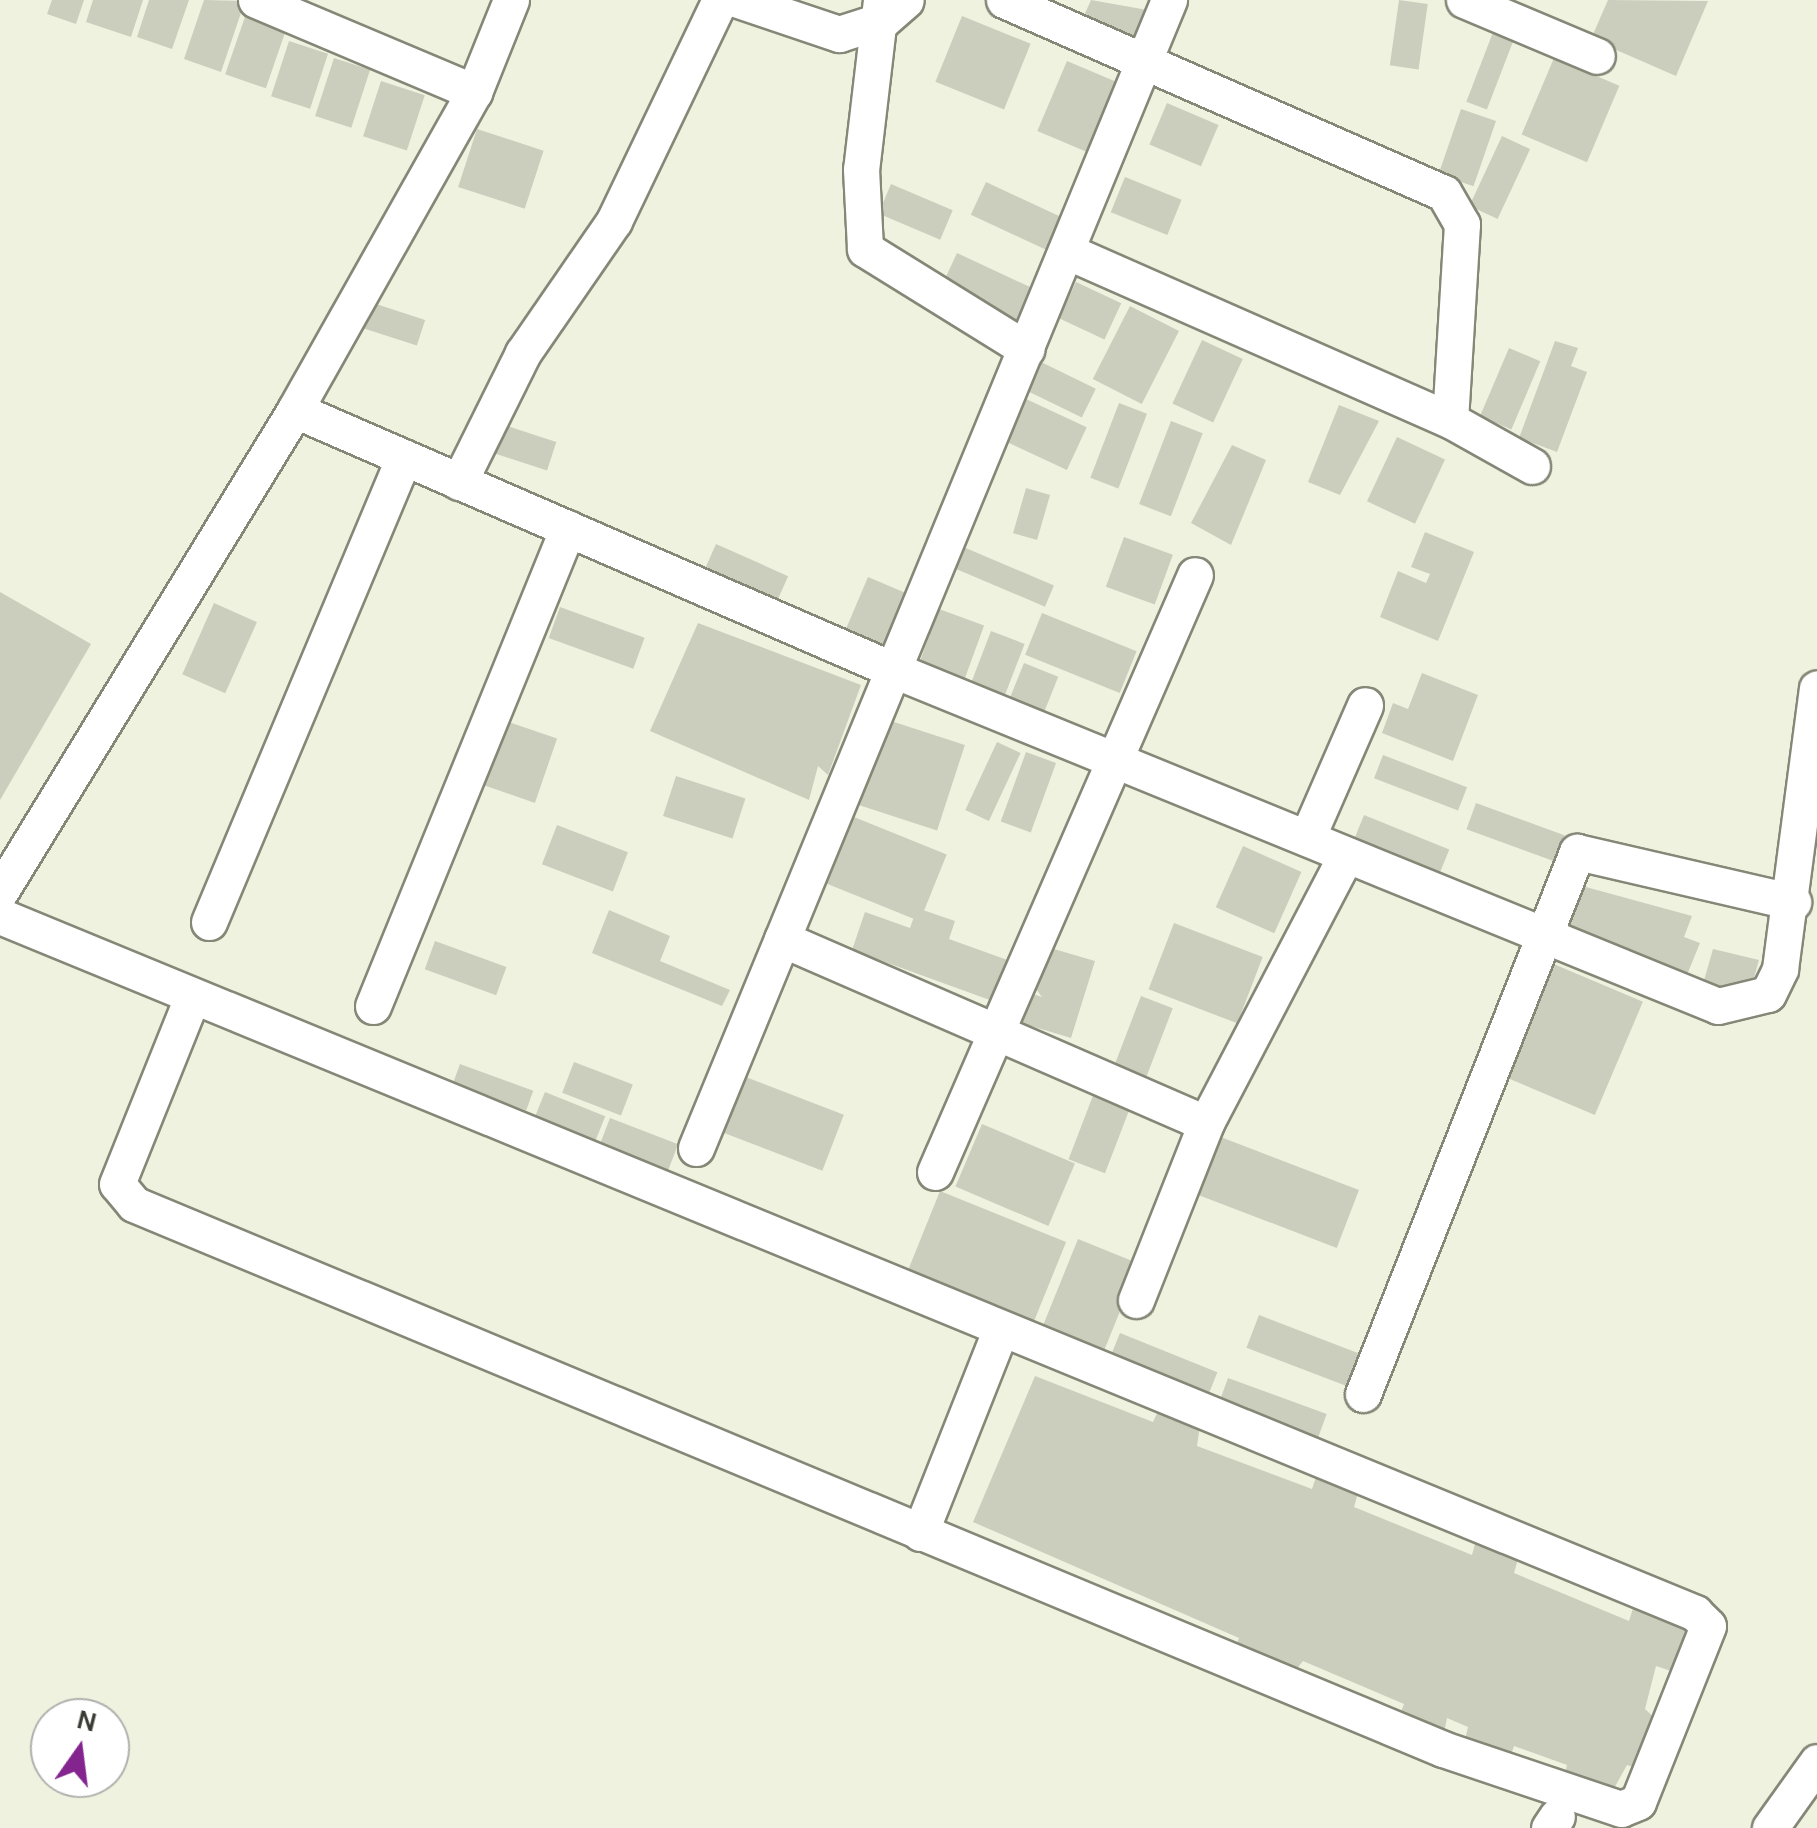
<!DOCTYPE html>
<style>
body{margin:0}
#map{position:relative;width:1817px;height:1828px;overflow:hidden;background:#f0f2e0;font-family:Karla,sans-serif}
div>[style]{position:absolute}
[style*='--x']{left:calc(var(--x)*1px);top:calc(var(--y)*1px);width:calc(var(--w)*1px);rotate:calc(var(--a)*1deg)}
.building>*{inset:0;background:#cbcebd;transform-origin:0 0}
.roads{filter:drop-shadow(2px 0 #858777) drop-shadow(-2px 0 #858777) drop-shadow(0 2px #858777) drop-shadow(0 -2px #858777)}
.minor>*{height:35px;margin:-17.5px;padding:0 17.5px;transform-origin:17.5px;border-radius:17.5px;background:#fff}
span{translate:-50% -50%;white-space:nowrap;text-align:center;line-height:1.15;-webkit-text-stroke:8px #fff;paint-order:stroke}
.north{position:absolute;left:30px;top:1698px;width:100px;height:100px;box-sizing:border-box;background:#fff;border:2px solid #b0b0ad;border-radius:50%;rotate:14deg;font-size:28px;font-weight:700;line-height:40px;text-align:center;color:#393a33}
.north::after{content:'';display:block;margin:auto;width:35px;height:45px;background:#83248f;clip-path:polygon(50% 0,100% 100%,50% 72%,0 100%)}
</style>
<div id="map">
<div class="building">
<i style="clip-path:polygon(52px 0,84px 0,76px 24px,47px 14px)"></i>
<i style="clip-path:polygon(93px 0,143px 0,131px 37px,86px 22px)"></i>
<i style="clip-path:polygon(149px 0,189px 0,172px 49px,137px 37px)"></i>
<i style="clip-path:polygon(204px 0,245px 1px,221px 72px,184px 59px)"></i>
<i style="clip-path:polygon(1091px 0,1153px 11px,1133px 52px,1079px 27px)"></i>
<i style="left:1399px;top:0;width:29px;height:66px;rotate:8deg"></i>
<i style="clip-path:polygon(1608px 0,1708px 1px,1676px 76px,1591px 39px)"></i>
<i style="left:247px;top:11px;width:43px;height:67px;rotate:19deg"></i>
<i style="left:962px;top:16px;width:74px;height:71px;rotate:22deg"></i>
<i style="left:1495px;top:27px;width:22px;height:80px;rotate:21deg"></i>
<i style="left:289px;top:41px;width:41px;height:58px;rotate:18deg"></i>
<i style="left:334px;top:58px;width:38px;height:61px;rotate:18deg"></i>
<i style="left:1554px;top:58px;width:71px;height:83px;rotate:23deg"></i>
<i style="left:1067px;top:61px;width:54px;height:76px;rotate:23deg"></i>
<i style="left:381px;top:81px;width:46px;height:58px;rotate:18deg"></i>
<i style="left:1167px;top:103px;width:56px;height:45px;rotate:23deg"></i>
<i style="left:1461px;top:109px;width:37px;height:69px;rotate:19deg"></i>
<i style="left:477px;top:129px;width:70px;height:61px;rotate:18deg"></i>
<i style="left:1502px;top:136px;width:31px;height:77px;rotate:25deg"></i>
<i style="left:1125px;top:177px;width:61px;height:38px;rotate:22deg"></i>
<i style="left:986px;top:182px;width:83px;height:36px;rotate:25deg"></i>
<i style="left:891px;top:184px;width:67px;height:32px;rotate:23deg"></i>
<i style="left:957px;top:253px;width:89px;height:36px;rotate:25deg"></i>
<i style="left:1076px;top:282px;width:50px;height:40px;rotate:25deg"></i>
<i style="left:370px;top:302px;width:58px;height:27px;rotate:18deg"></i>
<i style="left:1130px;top:306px;width:55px;height:82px;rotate:27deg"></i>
<i style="left:1202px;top:340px;width:45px;height:70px;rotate:25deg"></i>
<i style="clip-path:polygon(1555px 341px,1578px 348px,1571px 366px,1587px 372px,1557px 452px,1519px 438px)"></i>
<i style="left:1509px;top:348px;width:34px;height:74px;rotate:23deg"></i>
<i style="left:1041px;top:362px;width:61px;height:32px;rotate:26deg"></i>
<i style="left:1026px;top:399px;width:67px;height:47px;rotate:25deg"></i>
<i style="left:1119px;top:403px;width:30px;height:80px;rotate:21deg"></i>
<i style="clip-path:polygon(1339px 405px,1379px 421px,1340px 495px,1308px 482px)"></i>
<i style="left:1171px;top:421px;width:34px;height:89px;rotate:21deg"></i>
<i style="left:504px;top:425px;width:55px;height:30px;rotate:18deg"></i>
<i style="left:1397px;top:437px;width:53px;height:71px;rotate:25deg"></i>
<i style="clip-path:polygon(1232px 445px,1266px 460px,1231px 545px,1191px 523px)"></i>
<i style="left:1026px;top:488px;width:25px;height:47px;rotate:16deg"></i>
<i style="clip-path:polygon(1425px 532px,1474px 552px,1438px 641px,1380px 617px,1398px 571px,1426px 583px,1430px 574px,1411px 567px)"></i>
<i style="left:1124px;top:537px;width:52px;height:53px;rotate:20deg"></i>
<i style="left:716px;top:544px;width:79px;height:32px;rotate:24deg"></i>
<i style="left:961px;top:546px;width:101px;height:23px;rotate:23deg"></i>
<i style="left:868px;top:577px;width:43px;height:67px;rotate:23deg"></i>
<i style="clip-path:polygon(0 592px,91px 644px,0 800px)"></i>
<i style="left:214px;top:603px;width:47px;height:78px;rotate:24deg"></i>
<i style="left:560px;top:607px;width:90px;height:33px;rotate:20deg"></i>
<i style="left:939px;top:609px;width:48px;height:62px;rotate:20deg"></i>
<i style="left:1042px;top:613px;width:102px;height:45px;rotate:22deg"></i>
<i style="clip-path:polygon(698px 623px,861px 685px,828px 775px,818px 766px,809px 800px,650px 731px)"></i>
<i style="left:991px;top:631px;width:36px;height:61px;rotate:21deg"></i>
<i style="left:1024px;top:663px;width:37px;height:45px;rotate:22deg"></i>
<i style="clip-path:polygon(1422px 673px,1478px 695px,1453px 761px,1382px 733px,1393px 703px,1408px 709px)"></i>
<i style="left:885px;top:719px;width:84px;height:90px;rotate:18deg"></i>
<i style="left:506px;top:721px;width:54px;height:68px;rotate:19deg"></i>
<i style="left:997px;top:742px;width:26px;height:75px;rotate:25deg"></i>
<i style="left:1026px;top:752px;width:32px;height:74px;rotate:20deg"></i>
<i style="left:1383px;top:755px;width:90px;height:25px;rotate:21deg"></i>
<i style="left:676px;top:776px;width:73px;height:42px;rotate:18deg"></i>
<i style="left:1476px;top:803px;width:94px;height:28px;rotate:20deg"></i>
<i style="left:1364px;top:815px;width:92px;height:30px;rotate:22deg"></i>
<i style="left:854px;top:817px;width:100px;height:72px;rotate:22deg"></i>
<i style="left:557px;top:825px;width:76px;height:42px;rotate:21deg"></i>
<i style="left:1243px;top:846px;width:64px;height:67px;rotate:24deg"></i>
<i style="clip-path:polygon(1575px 884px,1692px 916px,1684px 937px,1700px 943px,1682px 987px,1554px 936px)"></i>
<i style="clip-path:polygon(917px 908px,955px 921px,949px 939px,1013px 962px,998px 1003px,852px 950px,865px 912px,910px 928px)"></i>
<i style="clip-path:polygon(609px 910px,670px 936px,660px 961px,730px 990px,722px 1006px,592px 953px)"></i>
<i style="left:1174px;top:923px;width:95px;height:71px;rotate:21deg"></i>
<i style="left:435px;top:941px;width:76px;height:30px;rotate:20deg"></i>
<i style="clip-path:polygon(1047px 947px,1095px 961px,1071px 1038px,1011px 1020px,1020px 990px,1042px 997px,1033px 985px)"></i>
<i style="clip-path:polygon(1713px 949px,1759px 960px,1748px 999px,1701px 991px)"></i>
<i style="left:1549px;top:962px;width:102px;height:123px;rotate:23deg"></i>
<i style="left:1141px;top:996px;width:34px;height:73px;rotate:21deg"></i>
<i style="left:574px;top:1062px;width:63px;height:33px;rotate:21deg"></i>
<i style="left:460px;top:1064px;width:78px;height:21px;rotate:20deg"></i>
<i style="left:743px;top:1076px;width:108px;height:60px;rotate:21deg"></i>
<i style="left:545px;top:1092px;width:65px;height:30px;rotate:22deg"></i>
<i style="left:1094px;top:1093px;width:39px;height:71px;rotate:21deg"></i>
<i style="left:610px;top:1118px;width:73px;height:30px;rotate:21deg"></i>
<i style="left:982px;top:1124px;width:101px;height:68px;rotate:23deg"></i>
<i style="left:1218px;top:1136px;width:151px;height:62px;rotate:21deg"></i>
<i style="left:940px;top:1191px;width:136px;height:87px;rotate:22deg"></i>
<i style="left:1078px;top:1239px;width:66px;height:92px;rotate:22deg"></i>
<i style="left:1259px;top:1315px;width:110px;height:35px;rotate:21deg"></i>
<i style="left:1120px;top:1333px;width:105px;height:23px;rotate:22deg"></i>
<i style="clip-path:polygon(1035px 1376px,1153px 1422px,1159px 1409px,1200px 1425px,1197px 1446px,1312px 1489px,1316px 1477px,1358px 1493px,1354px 1507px,1472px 1555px,1476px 1540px,1518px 1559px,1514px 1573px,1629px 1621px,1634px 1605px,1686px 1628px,1674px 1672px,1656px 1666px,1645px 1709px,1658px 1721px,1641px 1769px,1627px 1765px,1607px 1801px,1562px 1786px,1567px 1765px,1514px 1746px,1509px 1761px,1464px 1744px,1468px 1727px,1447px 1718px,1444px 1733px,1399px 1717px,1404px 1704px,1303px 1661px,1291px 1676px,1234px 1650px,1239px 1638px,973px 1522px)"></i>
<i style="left:1228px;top:1378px;width:105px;height:29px;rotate:20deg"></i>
</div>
<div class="roads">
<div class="minor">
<i style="--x:256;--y:0;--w:237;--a:22.9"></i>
<i style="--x:511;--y:0;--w:99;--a:111.9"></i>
<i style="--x:474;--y:92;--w:365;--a:119.4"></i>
<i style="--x:295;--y:410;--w:648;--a:23.48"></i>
<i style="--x:889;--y:668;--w:895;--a:22.18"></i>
<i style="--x:1718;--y:1006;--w:51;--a:-13.5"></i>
<i style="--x:1768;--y:994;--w:28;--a:-64"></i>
<i style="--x:1780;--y:969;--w:283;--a:-82.5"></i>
<i style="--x:738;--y:0;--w:107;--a:18.6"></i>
<i style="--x:839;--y:34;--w:46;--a:-17.7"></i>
<i style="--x:883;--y:20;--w:30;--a:-41"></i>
<i style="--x:881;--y:0;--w:170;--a:96.7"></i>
<i style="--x:861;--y:169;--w:80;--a:87.1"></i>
<i style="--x:865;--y:249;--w:190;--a:31.8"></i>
<i style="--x:1004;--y:0;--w:480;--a:23.7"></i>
<i style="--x:1444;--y:193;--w:36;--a:60"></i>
<i style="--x:1462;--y:224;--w:196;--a:93.5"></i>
<i style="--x:1464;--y:0;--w:144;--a:22.8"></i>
<i style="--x:1071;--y:253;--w:414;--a:23.8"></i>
<i style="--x:1450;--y:420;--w:94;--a:29.3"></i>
<i style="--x:459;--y:482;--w:144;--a:-63.6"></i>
<i style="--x:523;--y:353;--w:160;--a:-55.4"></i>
<i style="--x:614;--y:221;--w:245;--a:-64.4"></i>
<i style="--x:1307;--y:838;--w:145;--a:-66.4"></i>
<i style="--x:0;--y:892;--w:565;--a:-58.53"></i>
<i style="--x:0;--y:916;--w:1833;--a:22.35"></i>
<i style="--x:1695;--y:1613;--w:18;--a:45"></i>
<i style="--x:1708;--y:1626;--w:189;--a:111.7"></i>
<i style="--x:1638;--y:1802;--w:18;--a:158"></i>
<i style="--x:1621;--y:1809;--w:188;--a:-161.4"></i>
<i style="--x:1443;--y:1749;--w:1418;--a:-157.4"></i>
<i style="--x:134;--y:1204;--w:26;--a:-130"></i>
<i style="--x:117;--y:1184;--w:201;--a:-68.1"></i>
<i style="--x:209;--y:922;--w:504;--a:-67.25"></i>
<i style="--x:782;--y:939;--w:462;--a:23.5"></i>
<i style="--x:373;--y:1006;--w:516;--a:-67.81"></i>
<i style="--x:696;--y:1148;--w:1242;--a:-67.61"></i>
<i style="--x:935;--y:1172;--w:651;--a:-66.47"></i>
<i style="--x:1136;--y:1300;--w:190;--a:-68.4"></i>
<i style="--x:1206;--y:1123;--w:302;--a:-62.4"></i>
<i style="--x:1363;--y:1394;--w:583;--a:-68.45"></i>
<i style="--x:1577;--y:852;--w:222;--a:13"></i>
<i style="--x:920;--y:1533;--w:220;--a:-68.4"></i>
<i style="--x:1549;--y:1828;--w:14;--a:-56"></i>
<i style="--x:1770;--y:1828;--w:81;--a:-54.5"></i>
</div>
</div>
<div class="north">N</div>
</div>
